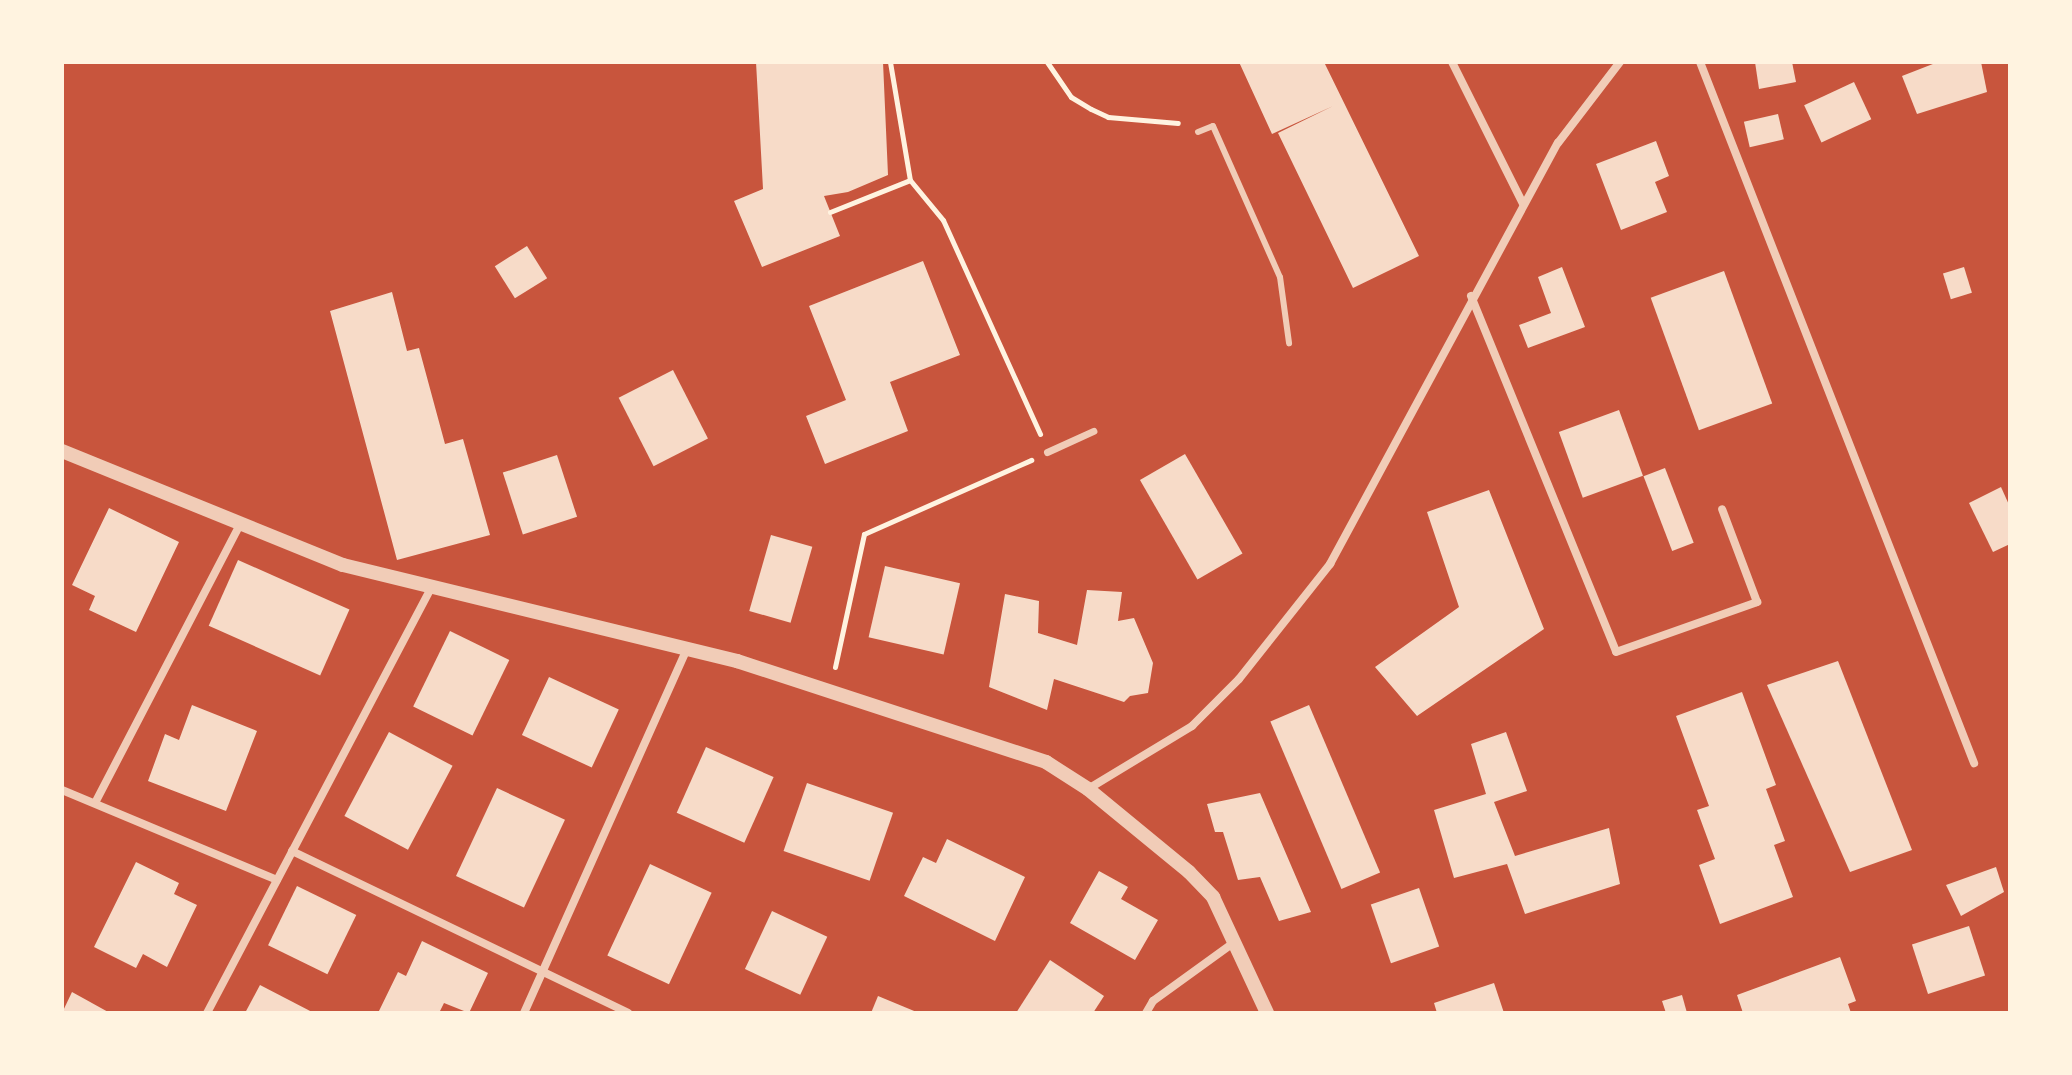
<!DOCTYPE html>
<style>
body{margin:0}
#map{position:relative;width:2072px;height:1075px;overflow:hidden;background:#c8553d;font-family:"Space Grotesk",sans-serif}
div>[style]{position:absolute}
[style*='--x']{left:calc(var(--x)*1px);top:calc(var(--y)*1px);width:calc(var(--w)*1px);rotate:calc(var(--a)*1deg)}
.building>*{inset:0;background:#f7dbc8;transform-origin:0 0}
.path>*{height:5px;margin:-2.5px;padding:0 2.5px;transform-origin:2.5px;border-radius:2.5px;background:#fff3e0}
.service>*{height:6px;margin:-3px;padding:0 3px;transform-origin:3px;border-radius:3px;background:#f1ccb7}
.pedestrian>*{height:7px;margin:-3.5px;padding:0 3.5px;transform-origin:3.5px;border-radius:3.5px;background:#f1ccb7}
.minor>*{height:8px;margin:-4px;padding:0 4px;transform-origin:4px;border-radius:4px;background:#f1ccb7}
.tertiary>*{height:14px;margin:-7px;padding:0 7px;transform-origin:7px;border-radius:7px;background:#f1ccb7}
span{translate:-50% -50%;white-space:nowrap;text-align:center;line-height:1.15;-webkit-text-stroke:6px #fff3e0;paint-order:stroke}
.frame{position:absolute;inset:0;border:64px solid #fff3e0;pointer-events:none}
</style>
<div id="map">
<div class="building">
<i style="clip-path:polygon(756px 62px,883px 62px,888px 175px,848px 192px,824px 196px,840px 236px,762px 267px,734px 201px,763px 189px)"></i>
<i style="clip-path:polygon(1239px 62px,1324px 62px,1419px 256px,1353px 288px,1278px 133px,1333px 106px,1272px 134px)"></i>
<i style="clip-path:polygon(1755px 62px,1792px 62px,1796px 82px,1759px 89px)"></i>
<i style="clip-path:polygon(1938px 62px,1981px 62px,1987px 92px,1917px 114px,1902px 76px)"></i>
<i style="left:1854px;top:82px;width:41px;height:55px;rotate:65deg"></i>
<i style="left:1778px;top:114px;width:26px;height:35px;rotate:77deg"></i>
<i style="clip-path:polygon(1656px 141px,1669px 176px,1655px 182px,1667px 212px,1621px 230px,1596px 164px)"></i>
<i style="left:527px;top:246px;width:38px;height:38px;rotate:58deg"></i>
<i style="clip-path:polygon(923px 261px,960px 355px,890px 382px,908px 431px,825px 464px,806px 416px,846px 400px,809px 306px)"></i>
<i style="clip-path:polygon(1562px 267px,1585px 327px,1528px 348px,1519px 325px,1551px 313px,1538px 277px)"></i>
<i style="left:1964px;top:267px;width:27px;height:22px;rotate:73deg"></i>
<i style="left:1724px;top:271px;width:141px;height:78px;rotate:70deg"></i>
<i style="clip-path:polygon(392px 292px,407px 351px,419px 348px,445px 444px,463px 439px,490px 535px,397px 560px,330px 311px)"></i>
<i style="left:673px;top:370px;width:77px;height:61px;rotate:63deg"></i>
<i style="left:1619px;top:410px;width:70px;height:64px;rotate:70deg"></i>
<i style="left:1185px;top:454px;width:115px;height:52px;rotate:60deg"></i>
<i style="left:557px;top:455px;width:65px;height:57px;rotate:72deg"></i>
<i style="left:1665px;top:468px;width:80px;height:23px;rotate:69deg"></i>
<i style="clip-path:polygon(2001px 487px,2010px 507px,2010px 544px,1993px 552px,1969px 503px)"></i>
<i style="clip-path:polygon(1489px 490px,1544px 629px,1417px 716px,1375px 667px,1459px 607px,1427px 512px)"></i>
<i style="clip-path:polygon(109px 508px,179px 542px,136px 632px,89px 610px,95px 596px,72px 585px)"></i>
<i style="left:771px;top:535px;width:43px;height:79px;rotate:16deg"></i>
<i style="left:238px;top:560px;width:122px;height:72px;rotate:24deg"></i>
<i style="left:885px;top:566px;width:77px;height:73px;rotate:13deg"></i>
<i style="clip-path:polygon(1087px 590px,1122px 592px,1118px 621px,1134px 618px,1153px 663px,1148px 693px,1130px 696px,1124px 702px,1054px 679px,1047px 710px,989px 687px,1005px 594px,1039px 601px,1038px 633px,1077px 645px)"></i>
<i style="left:450px;top:631px;width:66px;height:84px;rotate:26deg"></i>
<i style="clip-path:polygon(1838px 661px,1912px 850px,1850px 872px,1767px 685px)"></i>
<i style="left:549px;top:677px;width:77px;height:64px;rotate:25deg"></i>
<i style="clip-path:polygon(1742px 692px,1776px 785px,1766px 789px,1785px 841px,1774px 845px,1793px 897px,1720px 924px,1699px 865px,1715px 859px,1697px 810px,1709px 806px,1676px 716px)"></i>
<i style="clip-path:polygon(192px 705px,257px 731px,226px 811px,148px 781px,165px 734px,179px 740px)"></i>
<i style="left:1309px;top:705px;width:182px;height:42px;rotate:67deg"></i>
<i style="left:389px;top:732px;width:72px;height:95px;rotate:28deg"></i>
<i style="clip-path:polygon(1506px 732px,1527px 791px,1494px 802px,1515px 856px,1609px 828px,1620px 884px,1525px 914px,1507px 864px,1454px 878px,1434px 810px,1486px 794px,1471px 744px)"></i>
<i style="left:706px;top:747px;width:74px;height:72px;rotate:24deg"></i>
<i style="left:807px;top:783px;width:91px;height:72px;rotate:19deg"></i>
<i style="left:497px;top:788px;width:75px;height:97px;rotate:25deg"></i>
<i style="clip-path:polygon(1260px 793px,1311px 912px,1279px 921px,1260px 877px,1238px 880px,1223px 832px,1215px 832px,1207px 804px)"></i>
<i style="clip-path:polygon(947px 839px,1025px 877px,995px 941px,904px 896px,923px 857px,936px 863px)"></i>
<i style="clip-path:polygon(136px 862px,179px 883px,174px 894px,197px 905px,167px 967px,143px 954px,136px 968px,94px 947px)"></i>
<i style="left:650px;top:864px;width:68px;height:101px;rotate:25deg"></i>
<i style="clip-path:polygon(1996px 867px,2004px 892px,1961px 916px,1946px 885px)"></i>
<i style="clip-path:polygon(1099px 871px,1128px 887px,1121px 899px,1158px 920px,1135px 960px,1070px 923px)"></i>
<i style="left:297px;top:886px;width:66px;height:66px;rotate:26deg"></i>
<i style="left:1419px;top:888px;width:62px;height:51px;rotate:71deg"></i>
<i style="left:772px;top:911px;width:61px;height:64px;rotate:25deg"></i>
<i style="left:1969px;top:926px;width:52px;height:60px;rotate:72deg"></i>
<i style="clip-path:polygon(422px 941px,488px 973px,469px 1013px,444px 1003px,439px 1013px,378px 1013px,398px 972px,406px 976px)"></i>
<i style="clip-path:polygon(1840px 957px,1856px 1001px,1848px 1004px,1851px 1013px,1743px 1013px,1737px 995px)"></i>
<i style="clip-path:polygon(1050px 960px,1104px 996px,1093px 1013px,1016px 1013px)"></i>
<i style="clip-path:polygon(1494px 983px,1504px 1013px,1437px 1013px,1434px 1003px)"></i>
<i style="clip-path:polygon(260px 985px,314px 1013px,245px 1013px)"></i>
<i style="clip-path:polygon(72px 992px,110px 1013px,62px 1013px)"></i>
<i style="clip-path:polygon(1682px 995px,1687px 1013px,1666px 1013px,1662px 1001px)"></i>
<i style="clip-path:polygon(878px 996px,919px 1013px,871px 1013px)"></i>
</div>
<div class="path">
<i style="--x:890;--y:62;--w:120;--a:80.4"></i>
<i style="--x:910;--y:180;--w:52;--a:50.5"></i>
<i style="--x:943;--y:220;--w:235;--a:65.6"></i>
<i style="--x:1047;--y:62;--w:42;--a:55.6"></i>
<i style="--x:1071;--y:97;--w:23;--a:31"></i>
<i style="--x:1091;--y:109;--w:19;--a:25"></i>
<i style="--x:1108;--y:117;--w:70;--a:4.9"></i>
<i style="--x:830;--y:212;--w:86;--a:-21.8"></i>
<i style="--x:835;--y:667;--w:136;--a:-77.7"></i>
<i style="--x:864;--y:534;--w:183;--a:-23.9"></i>
</div>
<div class="service">
<i style="--x:1198;--y:132;--w:16;--a:-22"></i>
<i style="--x:1213;--y:126;--w:165;--a:66.1"></i>
<i style="--x:1280;--y:277;--w:67;--a:82.2"></i>
</div>
<div class="pedestrian">
<i style="--x:1047;--y:452;--w:51;--a:-24.5"></i>
</div>
<div class="minor">
<i style="--x:1452;--y:62;--w:159;--a:63.4"></i>
<i style="--x:1700;--y:62;--w:753;--a:68.65"></i>
<i style="--x:1471;--y:296;--w:384;--a:67.8"></i>
<i style="--x:1616;--y:652;--w:150;--a:-19.5"></i>
<i style="--x:1757;--y:602;--w:99;--a:-110.6"></i>
<i style="--x:1088;--y:789;--w:122;--a:-31.2"></i>
<i style="--x:1192;--y:726;--w:66;--a:-45"></i>
<i style="--x:1239;--y:679;--w:147;--a:-51.6"></i>
<i style="--x:1330;--y:564;--w:479;--a:-61.6"></i>
<i style="--x:1558;--y:143;--w:102;--a:-52.6"></i>
<i style="--x:62;--y:790;--w:233;--a:22.7"></i>
<i style="--x:95;--y:803;--w:314;--a:-62.5"></i>
<i style="--x:292;--y:851;--w:373;--a:25.7"></i>
<i style="--x:207;--y:1013;--w:483;--a:-62.2"></i>
<i style="--x:524;--y:1013;--w:399;--a:-65.9"></i>
<i style="--x:1146;--y:1013;--w:14;--a:-60"></i>
<i style="--x:1153;--y:1001;--w:102;--a:-35.9"></i>
</div>
<div class="tertiary">
<i style="--x:62;--y:451;--w:303;--a:22.1"></i>
<i style="--x:343;--y:565;--w:406;--a:13.7"></i>
<i style="--x:737;--y:661;--w:325;--a:18.1"></i>
<i style="--x:1046;--y:762;--w:50;--a:32.7"></i>
<i style="--x:1088;--y:789;--w:131;--a:39.4"></i>
<i style="--x:1189;--y:872;--w:35;--a:46"></i>
<i style="--x:1213;--y:897;--w:128;--a:65"></i>
</div>
<div class="frame"></div>
</div>
